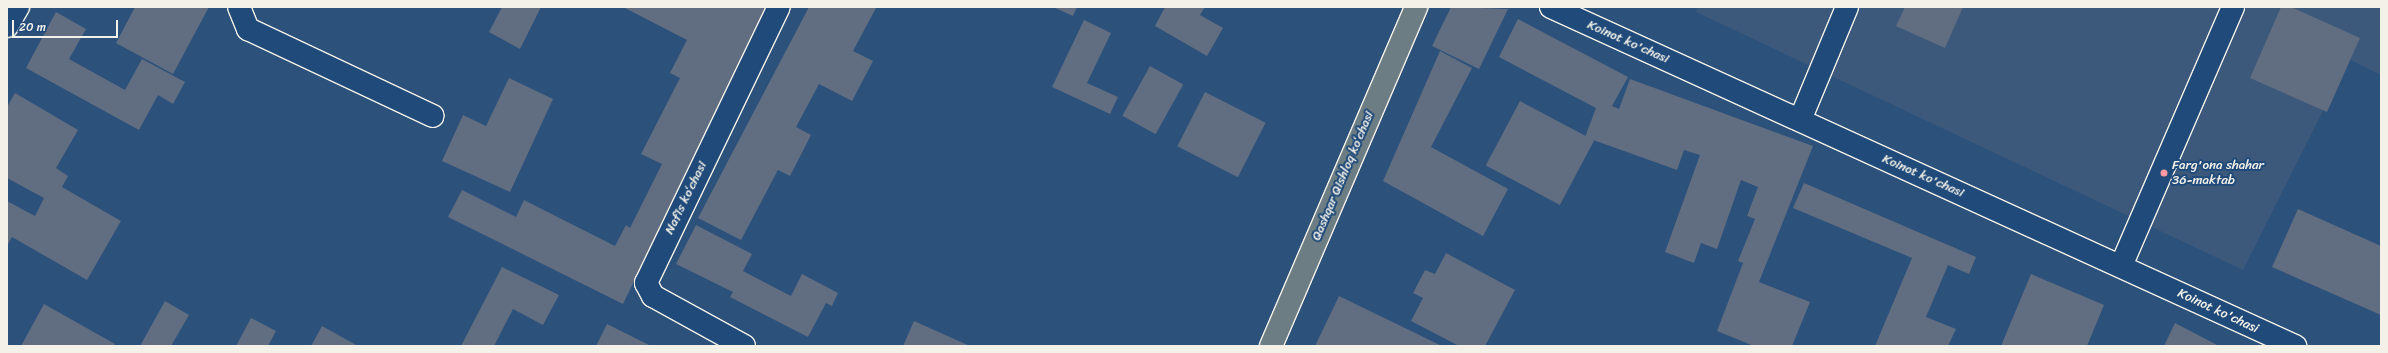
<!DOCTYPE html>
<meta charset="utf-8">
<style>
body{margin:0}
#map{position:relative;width:2388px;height:353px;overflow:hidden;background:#2c517b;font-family:Sriracha,sans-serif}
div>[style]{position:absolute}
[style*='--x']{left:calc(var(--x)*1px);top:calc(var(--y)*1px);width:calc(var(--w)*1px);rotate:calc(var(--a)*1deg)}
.built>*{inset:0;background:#3c597c}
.building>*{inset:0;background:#616d80;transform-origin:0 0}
.roads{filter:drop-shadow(1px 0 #f4f1e8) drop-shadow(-1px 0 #f4f1e8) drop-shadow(0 1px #f4f1e8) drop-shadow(0 -1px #f4f1e8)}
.minor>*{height:22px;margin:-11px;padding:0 11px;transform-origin:11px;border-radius:11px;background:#1f4a7a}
.major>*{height:22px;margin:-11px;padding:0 11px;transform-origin:11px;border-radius:11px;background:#6c7e84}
.dots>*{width:11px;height:11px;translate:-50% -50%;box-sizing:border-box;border:2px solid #1f4a7a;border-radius:50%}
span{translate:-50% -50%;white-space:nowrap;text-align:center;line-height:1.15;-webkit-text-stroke:4px #1f4a7a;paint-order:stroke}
.street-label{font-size:13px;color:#f4f1e8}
.poi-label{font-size:13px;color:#f4f1e8}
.left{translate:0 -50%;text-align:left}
.frame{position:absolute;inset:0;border:8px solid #f4f1e8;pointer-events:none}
.scale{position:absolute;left:12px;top:20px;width:106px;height:18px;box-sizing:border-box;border:2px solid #f4f1e8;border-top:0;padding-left:5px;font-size:12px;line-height:14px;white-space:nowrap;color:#f4f1e8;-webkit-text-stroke:3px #1f4a7a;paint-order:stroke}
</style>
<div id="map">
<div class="built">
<i style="clip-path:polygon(1698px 7px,2381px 7px,2381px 75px,2349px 59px,2243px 270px,1696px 12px)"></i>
</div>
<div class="building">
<i style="clip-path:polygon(135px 7px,209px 7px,173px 74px,116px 43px)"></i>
<i style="clip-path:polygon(502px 7px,541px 7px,520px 49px,489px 32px)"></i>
<i style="clip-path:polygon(623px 7px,768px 7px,623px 304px,448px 217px,462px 190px,516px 217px,524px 200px,615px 246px,626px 225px,630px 228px,662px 164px,641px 154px,680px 78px,670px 73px,687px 40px)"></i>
<i style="clip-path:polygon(809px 7px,876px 8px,853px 51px,873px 61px,852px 101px,819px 84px,796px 127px,811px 135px,790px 176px,778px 170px,741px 240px,698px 218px)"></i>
<i style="clip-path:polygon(1053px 7px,1077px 7px,1073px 16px)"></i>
<i style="clip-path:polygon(1165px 7px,1205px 7px,1200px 15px,1223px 28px,1207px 56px,1155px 26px)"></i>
<i style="clip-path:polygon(1451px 7px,1508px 9px,1479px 69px,1432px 46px)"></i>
<i style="clip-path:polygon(1905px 7px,1963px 7px,1945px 48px,1896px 26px)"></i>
<i style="clip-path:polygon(2281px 7px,2291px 7px,2360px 38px,2327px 112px,2250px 78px)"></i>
<i style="clip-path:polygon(56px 12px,86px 29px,69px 59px,125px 90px,142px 59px,185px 82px,173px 104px,158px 95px,139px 130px,26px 68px)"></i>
<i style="clip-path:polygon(1518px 19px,1628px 77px,1612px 106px,1619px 109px,1630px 79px,1813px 146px,1759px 282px,1810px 302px,1792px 346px,1754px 346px,1717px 331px,1743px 263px,1738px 261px,1755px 219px,1747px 216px,1758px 187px,1741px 180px,1717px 249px,1701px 243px,1694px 263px,1665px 252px,1700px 155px,1684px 150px,1677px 170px,1585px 137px,1596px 108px,1499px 57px)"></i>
<i style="clip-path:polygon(1084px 20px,1111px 33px,1087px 83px,1118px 97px,1110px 114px,1052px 87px)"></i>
<i style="clip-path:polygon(1440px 51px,1472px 68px,1431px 147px,1508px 189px,1483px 236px,1383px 181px)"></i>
<i style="left:1150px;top:66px;width:38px;height:57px;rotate:29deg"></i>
<i style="clip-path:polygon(509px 78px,553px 99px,510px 192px,442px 161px,463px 115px,486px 126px)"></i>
<i style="left:1205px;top:92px;width:68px;height:61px;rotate:27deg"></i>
<i style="clip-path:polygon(15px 93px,78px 130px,56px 168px,68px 176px,62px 187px,121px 221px,87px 280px,12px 237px,7px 246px,7px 201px,35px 216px,44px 198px,7px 178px,7px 107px)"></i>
<i style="left:1520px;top:101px;width:84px;height:73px;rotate:28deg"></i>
<i style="clip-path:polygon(1804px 183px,1976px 257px,1969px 274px,1948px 265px,1926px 317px,1956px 329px,1948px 346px,1875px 346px,1912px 258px,1793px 208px)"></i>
<i style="clip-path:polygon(2298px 209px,2381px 246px,2381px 315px,2272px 267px)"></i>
<i style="clip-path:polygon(696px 225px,752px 254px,743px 271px,791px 296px,802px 274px,838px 293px,832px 306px,826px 303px,808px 337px,730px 297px,733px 292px,676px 264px)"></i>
<i style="clip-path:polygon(1446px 253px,1515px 290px,1485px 346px,1459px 346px,1411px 321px,1423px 298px,1413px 293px,1425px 270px,1435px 274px)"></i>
<i style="clip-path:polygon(502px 267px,559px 295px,543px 325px,513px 309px,494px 346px,461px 346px)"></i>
<i style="clip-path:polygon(2031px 274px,2104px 305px,2087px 346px,2001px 346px)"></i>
<i style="clip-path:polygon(1339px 296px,1442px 346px,1315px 346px)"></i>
<i style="clip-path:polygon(165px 301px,189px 315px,171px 346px,140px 346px)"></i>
<i style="clip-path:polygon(44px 304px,115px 344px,113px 346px,21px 346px)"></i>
<i style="clip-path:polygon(251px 318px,276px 331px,268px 346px,236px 346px)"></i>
<i style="clip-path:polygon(914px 321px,970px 346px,903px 346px)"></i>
<i style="clip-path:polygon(2175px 323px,2219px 346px,2164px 346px)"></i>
<i style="clip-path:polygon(607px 324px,651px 346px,596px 346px)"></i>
<i style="clip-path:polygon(322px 326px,358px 346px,311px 346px)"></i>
</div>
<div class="roads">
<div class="minor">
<i style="--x:239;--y:7;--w:24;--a:68"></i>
<i style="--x:248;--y:29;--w:204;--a:25.2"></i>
<i style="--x:1551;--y:7;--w:818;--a:24.5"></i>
<i style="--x:7;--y:26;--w:22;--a:-60"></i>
<i style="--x:1800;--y:120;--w:122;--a:-67.4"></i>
<i style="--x:2121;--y:266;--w:282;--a:-66.6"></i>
<i style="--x:744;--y:346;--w:104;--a:-151.2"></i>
<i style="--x:653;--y:296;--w:15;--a:-118"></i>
<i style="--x:646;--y:283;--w:306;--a:-64.3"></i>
</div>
<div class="major">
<i style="--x:1271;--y:346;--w:369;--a:-66.8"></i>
</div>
</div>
<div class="dots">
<i style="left:2164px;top:173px;background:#ff9aa2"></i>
</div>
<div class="street-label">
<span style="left:1628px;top:42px;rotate:24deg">Koinot ko'chasi</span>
<span style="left:1343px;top:176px;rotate:-67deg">Qashqar Qishloq koʻchasi</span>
<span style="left:1923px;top:176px;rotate:24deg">Koinot ko'chasi</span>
<span style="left:686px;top:198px;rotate:-64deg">Nafis koʻchasi</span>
<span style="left:2218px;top:311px;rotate:25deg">Koinot ko'chasi</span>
</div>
<div class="poi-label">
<span class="left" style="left:2172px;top:173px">Farg'ona shahar<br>36-maktab</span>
</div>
<div class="frame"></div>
<div class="scale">20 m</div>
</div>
